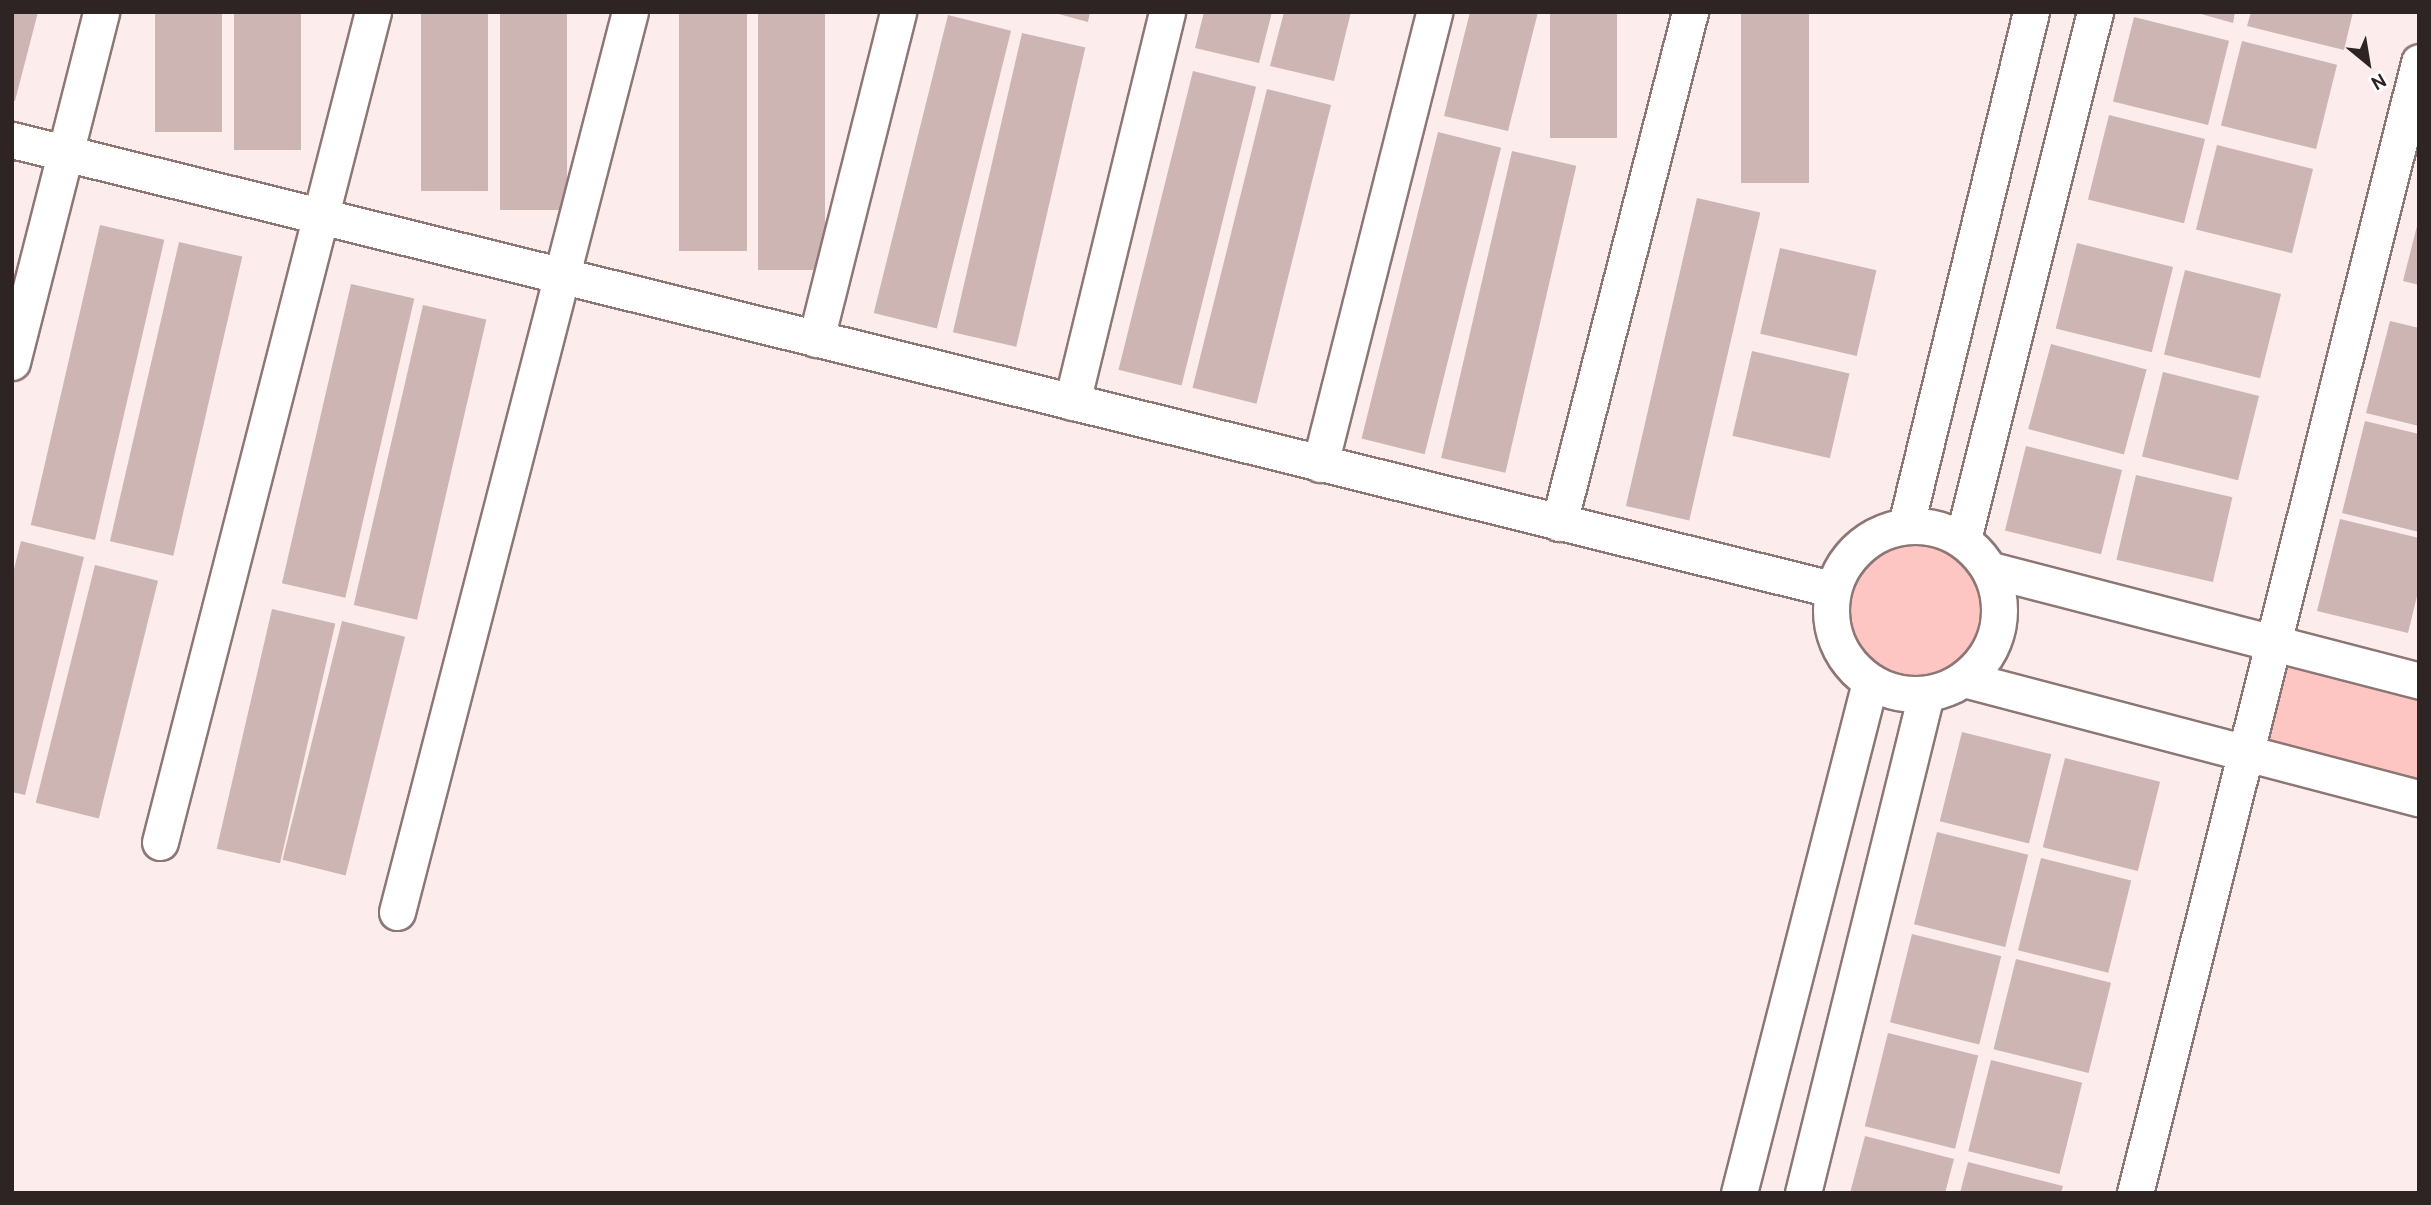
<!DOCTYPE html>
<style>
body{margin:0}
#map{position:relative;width:2431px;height:1205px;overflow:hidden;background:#fceceb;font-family:Cabin,sans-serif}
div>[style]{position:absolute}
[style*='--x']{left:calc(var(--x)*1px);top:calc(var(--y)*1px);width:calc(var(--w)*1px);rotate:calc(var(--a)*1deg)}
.green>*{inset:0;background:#fec6c3}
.round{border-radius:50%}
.building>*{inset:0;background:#cdb5b4;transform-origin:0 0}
.roads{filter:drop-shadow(2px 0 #8d7775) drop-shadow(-2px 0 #8d7775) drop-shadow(0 2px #8d7775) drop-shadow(0 -2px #8d7775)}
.street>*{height:35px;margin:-17.5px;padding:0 17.5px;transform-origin:17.5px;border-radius:17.5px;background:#fff}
.street>.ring{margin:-17.5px;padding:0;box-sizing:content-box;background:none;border:35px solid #fff;border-radius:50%}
span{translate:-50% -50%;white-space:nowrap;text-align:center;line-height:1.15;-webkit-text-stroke:6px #fff;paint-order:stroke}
.frame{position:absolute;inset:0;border:14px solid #2d2423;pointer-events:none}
.north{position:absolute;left:2333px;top:28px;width:70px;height:70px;-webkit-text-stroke:5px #fff;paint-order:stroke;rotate:150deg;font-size:19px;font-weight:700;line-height:28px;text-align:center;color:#2d2423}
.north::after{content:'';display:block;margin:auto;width:24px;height:32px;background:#2d2423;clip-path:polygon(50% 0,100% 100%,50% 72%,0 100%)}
</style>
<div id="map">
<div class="green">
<i class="round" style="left:1850px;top:545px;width:130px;height:130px"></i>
<i style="clip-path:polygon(2272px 646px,2419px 681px,2419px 798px,2246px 753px)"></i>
</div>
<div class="building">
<i style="clip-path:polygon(12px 12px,38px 12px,15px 101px,12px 100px)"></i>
<i style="left:155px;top:12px;width:67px;height:120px"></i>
<i style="left:234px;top:12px;width:67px;height:138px"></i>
<i style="left:421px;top:12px;width:67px;height:179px"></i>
<i style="left:500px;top:12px;width:67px;height:198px"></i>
<i style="left:679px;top:12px;width:68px;height:239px"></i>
<i style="left:758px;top:12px;width:67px;height:258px"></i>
<i style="clip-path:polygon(1051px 12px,1090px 12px,1088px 22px)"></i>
<i style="clip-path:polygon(1204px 12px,1272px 12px,1259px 63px,1195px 48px)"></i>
<i style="clip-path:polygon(1284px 12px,1351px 12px,1334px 81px,1270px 66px)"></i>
<i style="clip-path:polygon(1470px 12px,1538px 12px,1508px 131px,1444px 116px)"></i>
<i style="left:1550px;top:12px;width:67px;height:126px"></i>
<i style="left:1741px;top:12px;width:68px;height:171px"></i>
<i style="clip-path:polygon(2194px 12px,2235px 12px,2233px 23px)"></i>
<i style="clip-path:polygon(2251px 12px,2353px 12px,2344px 50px,2247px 26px)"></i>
<i style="left:948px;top:15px;width:65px;height:307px;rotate:14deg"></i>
<i style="left:2134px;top:17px;width:98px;height:87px;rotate:14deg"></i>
<i style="left:1022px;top:33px;width:65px;height:307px;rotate:13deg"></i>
<i style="left:2242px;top:41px;width:98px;height:87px;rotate:14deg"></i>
<i style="left:1193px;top:71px;width:65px;height:308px;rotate:14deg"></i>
<i style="left:1267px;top:89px;width:66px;height:308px;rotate:14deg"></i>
<i style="left:2109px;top:115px;width:99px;height:87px;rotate:14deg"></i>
<i style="left:1438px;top:132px;width:65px;height:316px;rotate:14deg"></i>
<i style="left:2217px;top:145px;width:99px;height:87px;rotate:14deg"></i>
<i style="left:1512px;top:151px;width:66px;height:315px;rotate:13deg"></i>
<i style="left:1697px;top:198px;width:65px;height:316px;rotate:13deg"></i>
<i style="clip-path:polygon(2418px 222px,2419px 222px,2419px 285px,2403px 281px)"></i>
<i style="left:100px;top:225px;width:66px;height:308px;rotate:13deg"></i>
<i style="left:179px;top:242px;width:65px;height:307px;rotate:13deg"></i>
<i style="left:2077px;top:243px;width:99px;height:88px;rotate:14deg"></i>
<i style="left:1780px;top:248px;width:99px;height:88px;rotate:13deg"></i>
<i style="left:2185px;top:270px;width:99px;height:87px;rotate:14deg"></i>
<i style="left:351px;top:284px;width:65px;height:307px;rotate:13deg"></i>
<i style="left:423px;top:305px;width:65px;height:308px;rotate:13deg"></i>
<i style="clip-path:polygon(2390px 321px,2419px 328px,2419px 426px,2366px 413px)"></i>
<i style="left:2051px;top:344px;width:99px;height:88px;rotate:15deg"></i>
<i style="left:1752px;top:351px;width:100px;height:87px;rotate:13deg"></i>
<i style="left:2163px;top:372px;width:99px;height:87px;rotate:14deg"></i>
<i style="clip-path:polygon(2365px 421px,2419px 434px,2419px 532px,2342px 513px)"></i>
<i style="left:2026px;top:446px;width:99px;height:87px;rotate:14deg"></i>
<i style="left:2136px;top:475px;width:99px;height:87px;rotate:13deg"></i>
<i style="clip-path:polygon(2340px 519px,2419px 538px,2419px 588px,2408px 633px,2317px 611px)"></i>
<i style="clip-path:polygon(21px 541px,84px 557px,25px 795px,12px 792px,12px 577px)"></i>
<i style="left:95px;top:565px;width:65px;height:245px;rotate:14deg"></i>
<i style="left:272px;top:609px;width:65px;height:246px;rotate:13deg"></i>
<i style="left:342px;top:621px;width:65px;height:246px;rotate:14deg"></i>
<i style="left:1962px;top:732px;width:92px;height:92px;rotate:14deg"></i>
<i style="left:2065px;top:758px;width:98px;height:92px;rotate:14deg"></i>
<i style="left:1937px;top:832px;width:94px;height:95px;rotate:14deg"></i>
<i style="left:2041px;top:858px;width:93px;height:95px;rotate:14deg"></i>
<i style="left:1912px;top:934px;width:92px;height:91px;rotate:14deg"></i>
<i style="left:2016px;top:959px;width:98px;height:93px;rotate:14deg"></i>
<i style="left:1888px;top:1033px;width:93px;height:96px;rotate:14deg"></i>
<i style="left:1991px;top:1060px;width:94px;height:94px;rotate:14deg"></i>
<i style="clip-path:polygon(1865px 1136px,1954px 1159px,1945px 1193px,1850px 1193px)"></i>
<i style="clip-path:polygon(1968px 1162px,2063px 1186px,2061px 1193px,1960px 1193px)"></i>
</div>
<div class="roads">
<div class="street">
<i style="--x:12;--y:140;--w:1875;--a:13.86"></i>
<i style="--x:816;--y:339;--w:337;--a:-75.9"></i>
<i style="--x:12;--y:362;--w:361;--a:-75.7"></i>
<i style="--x:1072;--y:402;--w:401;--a:-76.3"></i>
<i style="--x:1320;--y:464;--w:466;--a:-75.8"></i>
<i style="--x:1559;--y:523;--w:528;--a:-75.62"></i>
<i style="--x:1906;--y:525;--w:528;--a:-76.31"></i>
<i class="ring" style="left:1831px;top:526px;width:133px;height:133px"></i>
<i style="--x:1963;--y:539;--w:543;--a:-75.94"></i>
<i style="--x:1991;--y:570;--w:442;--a:14.5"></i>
<i style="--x:1964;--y:679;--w:470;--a:14.7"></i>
<i style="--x:160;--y:842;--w:857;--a:-75.61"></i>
<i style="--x:397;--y:912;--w:930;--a:-75.49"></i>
<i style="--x:1739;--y:1193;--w:528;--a:-75.62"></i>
<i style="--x:1803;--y:1193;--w:514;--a:-76.15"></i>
<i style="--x:2135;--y:1193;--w:1166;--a:-75.9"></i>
</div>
</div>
<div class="frame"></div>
<div class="north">N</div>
</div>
